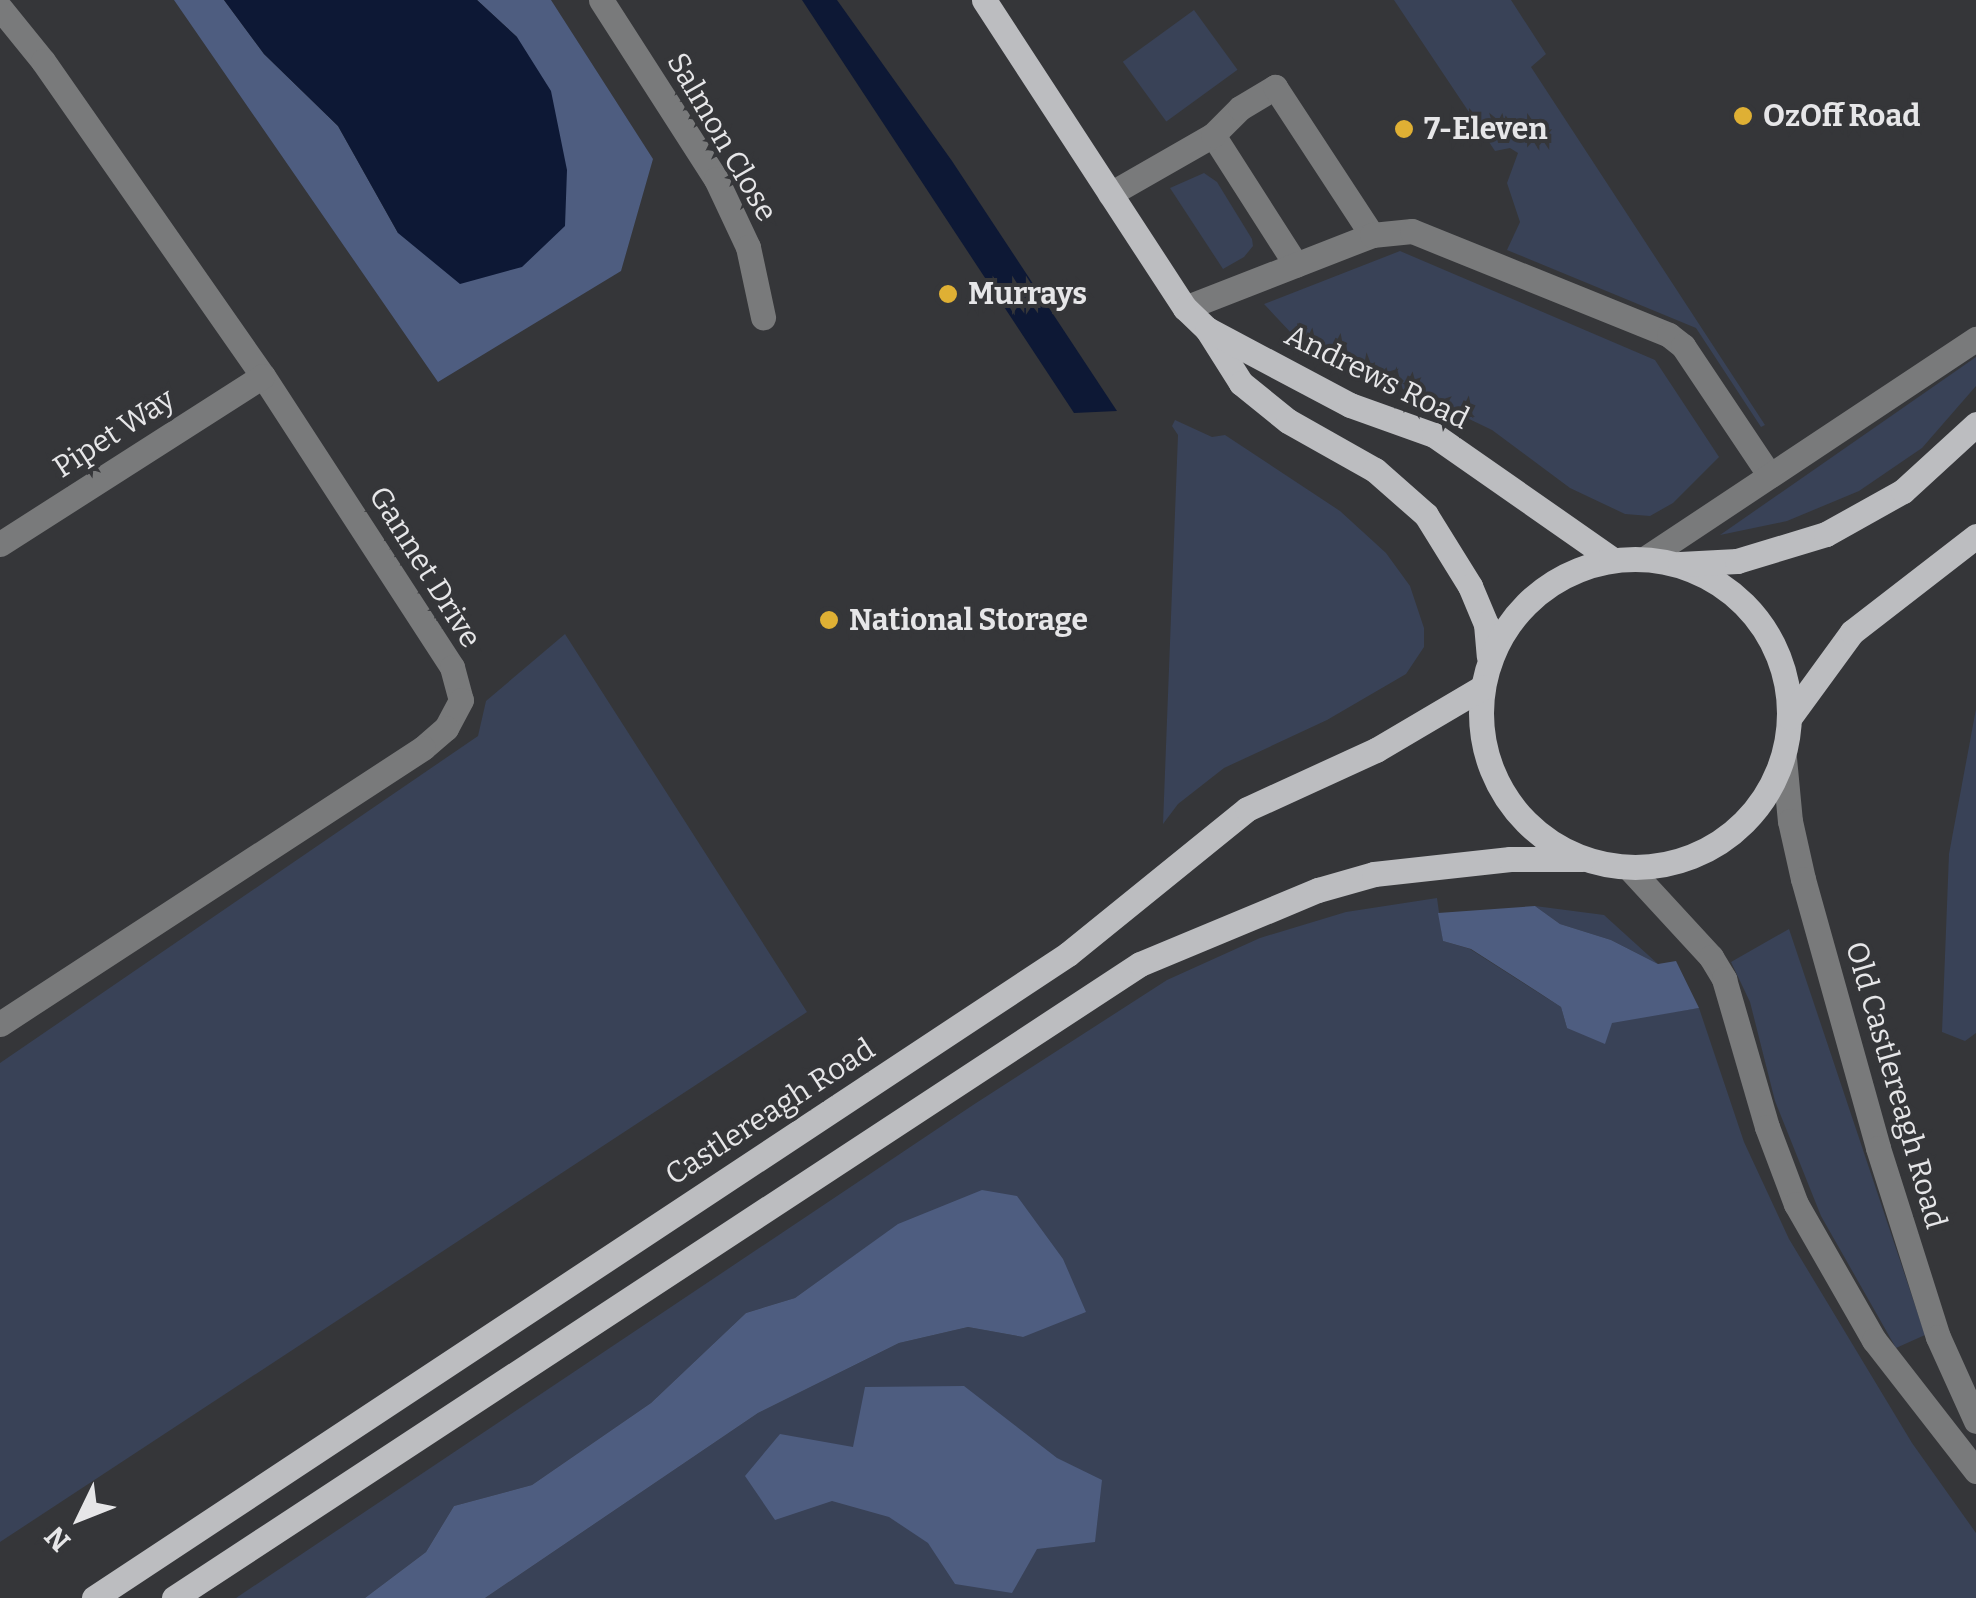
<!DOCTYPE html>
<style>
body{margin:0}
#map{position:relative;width:1976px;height:1598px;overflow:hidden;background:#353639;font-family:Bitter,serif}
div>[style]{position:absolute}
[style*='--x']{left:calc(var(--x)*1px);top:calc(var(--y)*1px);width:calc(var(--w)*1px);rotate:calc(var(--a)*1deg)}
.green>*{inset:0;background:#394257;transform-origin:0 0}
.forest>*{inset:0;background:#4e5d80}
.water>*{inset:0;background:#0d1835}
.minor>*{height:25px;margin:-12.5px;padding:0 12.5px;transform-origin:12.5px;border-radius:12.5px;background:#797a7b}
.major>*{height:25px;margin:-12.5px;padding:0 12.5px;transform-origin:12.5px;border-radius:12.5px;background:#bcbdc0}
.major>.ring{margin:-12.5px;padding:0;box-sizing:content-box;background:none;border:25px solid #bcbdc0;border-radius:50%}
.dots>*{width:28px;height:28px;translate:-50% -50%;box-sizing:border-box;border:5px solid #353639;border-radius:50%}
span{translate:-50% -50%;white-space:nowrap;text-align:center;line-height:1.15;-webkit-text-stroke:8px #353639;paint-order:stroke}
.poi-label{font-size:30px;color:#e6e6e8;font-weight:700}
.left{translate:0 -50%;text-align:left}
.street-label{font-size:30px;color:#e6e6e8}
.north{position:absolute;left:30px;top:1468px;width:100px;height:100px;-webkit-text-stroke:8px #353639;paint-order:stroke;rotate:227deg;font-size:28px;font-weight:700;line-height:40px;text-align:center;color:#e6e6e8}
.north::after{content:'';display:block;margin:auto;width:35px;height:45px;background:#e6e6e8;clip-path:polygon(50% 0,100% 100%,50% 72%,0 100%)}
</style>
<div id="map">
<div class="green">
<i style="clip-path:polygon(1394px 0,1511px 0,1546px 54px,1531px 67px,1765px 425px,1761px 427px,1696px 328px,1507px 250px,1520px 222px,1507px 183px,1518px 153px,1510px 148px,1495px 151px)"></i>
<i style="left:1194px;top:10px;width:74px;height:88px;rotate:54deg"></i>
<i style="clip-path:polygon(1204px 173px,1217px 182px,1252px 239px,1253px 246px,1244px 257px,1223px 269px,1170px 188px)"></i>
<i style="clip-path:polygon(1400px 251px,1655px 360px,1719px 457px,1673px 503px,1650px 516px,1625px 514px,1570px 488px,1492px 430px,1415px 393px,1346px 372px,1294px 336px,1264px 304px)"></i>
<i style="clip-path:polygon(1976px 357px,1976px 386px,1922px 448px,1859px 491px,1787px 521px,1720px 535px)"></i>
<i style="clip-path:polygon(1175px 420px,1212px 437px,1225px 435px,1340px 511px,1386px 553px,1410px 586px,1424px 628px,1424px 647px,1406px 674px,1327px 720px,1224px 768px,1178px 804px,1163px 824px,1178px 435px,1172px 426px)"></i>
<i style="clip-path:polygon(565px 634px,807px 1012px,0 1542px,0 1063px,478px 736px,486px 701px)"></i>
<i style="clip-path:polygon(1976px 709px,1976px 1033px,1965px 1041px,1942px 1032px,1949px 854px)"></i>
<i style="clip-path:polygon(1437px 898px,1443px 941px,1470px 949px,1561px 1007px,1567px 1028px,1699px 1008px,1744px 1142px,1789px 1239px,1912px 1443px,1976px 1533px,1976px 1598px,485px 1598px,758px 1413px,899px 1343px,968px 1327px,1023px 1337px,899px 1224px,795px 1298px,746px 1313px,651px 1403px,532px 1485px,454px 1506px,426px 1552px,365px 1598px,236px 1598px,973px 1105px,1167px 980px,1260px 938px,1346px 912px)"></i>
<i style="clip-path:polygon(1535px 906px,1604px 915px,1658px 964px,1611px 940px,1560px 924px)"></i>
<i style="clip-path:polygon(1789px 929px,1925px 1335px,1896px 1348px,1821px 1216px,1775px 1101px,1750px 1002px,1731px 962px)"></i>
</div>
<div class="forest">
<i style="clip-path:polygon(174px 0,224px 0,264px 54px,338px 126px,398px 233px,517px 37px,477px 0,551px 0,653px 159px,621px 271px,438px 382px)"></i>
<i style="clip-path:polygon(1535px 906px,1560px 924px,1611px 940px,1658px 964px,1676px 961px,1699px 1008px,1612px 1023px,1605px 1044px,1567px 1028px,1561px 1007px,1538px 992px,1471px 949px,1443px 941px,1438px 913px)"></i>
<i style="clip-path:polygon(982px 1190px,1017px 1196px,1063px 1259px,1086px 1312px,1023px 1337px,968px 1327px,899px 1343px,758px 1413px,485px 1598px,365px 1598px,426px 1552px,454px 1506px,532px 1485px,651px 1403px,746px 1313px,795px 1298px,898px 1224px)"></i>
<i style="clip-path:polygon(964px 1386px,1057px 1458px,1102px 1480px,1095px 1542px,1037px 1549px,1012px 1593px,955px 1584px,928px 1543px,889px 1517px,832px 1501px,775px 1520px,745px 1476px,780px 1434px,853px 1447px,865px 1387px)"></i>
</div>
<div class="water">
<i style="clip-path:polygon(224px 0,477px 0,517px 37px,551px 91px,567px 170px,565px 226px,522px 267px,460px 284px,398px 233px,338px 126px,264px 54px)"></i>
<i style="clip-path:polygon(802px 0,837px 0,952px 161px,1117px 411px,1074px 413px)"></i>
</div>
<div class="minor">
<i style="--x:601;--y:0;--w:213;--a:57.3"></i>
<i style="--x:716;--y:179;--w:75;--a:64.8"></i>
<i style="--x:748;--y:247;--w:72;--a:77.9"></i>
<i style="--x:0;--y:8;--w:68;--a:50.9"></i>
<i style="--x:43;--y:61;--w:384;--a:55.1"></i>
<i style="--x:263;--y:376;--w:347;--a:57"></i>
<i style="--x:452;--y:667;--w:34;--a:75"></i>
<i style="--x:461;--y:700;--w:32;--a:118"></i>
<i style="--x:446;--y:728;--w:30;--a:139"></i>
<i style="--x:423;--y:748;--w:505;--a:146.88"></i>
<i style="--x:1213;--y:135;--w:154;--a:57.4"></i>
<i style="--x:1110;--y:194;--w:119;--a:-29.8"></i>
<i style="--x:1213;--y:135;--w:38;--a:-45"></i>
<i style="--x:1240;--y:108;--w:41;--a:-31"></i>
<i style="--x:1275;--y:87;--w:177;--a:56.8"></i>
<i style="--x:1185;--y:308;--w:201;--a:-21.3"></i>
<i style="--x:1372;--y:235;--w:40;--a:-5.7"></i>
<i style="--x:1412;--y:231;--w:277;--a:22"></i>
<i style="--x:1669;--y:335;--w:18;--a:38"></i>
<i style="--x:1683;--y:346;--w:156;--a:56.2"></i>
<i style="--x:0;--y:544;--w:312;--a:-32.6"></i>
<i style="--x:1646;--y:558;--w:396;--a:-33.6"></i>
<i style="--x:1784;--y:758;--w:63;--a:84.6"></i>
<i style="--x:1790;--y:821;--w:59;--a:77.4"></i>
<i style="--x:1803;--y:879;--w:279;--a:74.4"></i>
<i style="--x:1878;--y:1148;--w:198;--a:72.4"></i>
<i style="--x:1938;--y:1337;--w:92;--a:65.7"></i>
<i style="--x:1629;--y:868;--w:121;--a:47.3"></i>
<i style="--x:1711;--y:957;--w:26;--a:59"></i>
<i style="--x:1724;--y:979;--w:154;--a:73.8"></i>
<i style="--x:1767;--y:1127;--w:82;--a:69.4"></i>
<i style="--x:1796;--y:1204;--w:157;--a:60.2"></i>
<i style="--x:1874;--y:1340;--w:166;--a:52.1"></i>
</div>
<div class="major">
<i style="--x:984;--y:0;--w:368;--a:56.9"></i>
<i style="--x:1185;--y:308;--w:30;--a:44"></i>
<i style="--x:1207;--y:329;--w:64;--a:57.8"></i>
<i style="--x:1241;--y:383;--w:60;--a:39"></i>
<i style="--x:1288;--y:421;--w:100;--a:29.4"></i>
<i style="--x:1375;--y:470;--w:68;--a:41.4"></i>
<i style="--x:1426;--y:515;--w:84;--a:58.2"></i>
<i style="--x:1470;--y:586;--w:41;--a:67.2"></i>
<i style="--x:1486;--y:624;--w:32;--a:85"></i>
<i style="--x:1207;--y:329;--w:162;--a:28"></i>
<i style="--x:1350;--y:405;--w:89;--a:19.7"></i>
<i style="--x:1434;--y:435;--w:217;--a:34.9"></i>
<i class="ring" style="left:1481px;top:559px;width:283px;height:283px"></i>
<i style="--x:1680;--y:564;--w:57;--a:-3"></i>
<i style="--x:1737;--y:561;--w:93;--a:-16.9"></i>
<i style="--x:1826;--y:534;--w:88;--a:-29.2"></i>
<i style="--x:1903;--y:491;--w:99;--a:-42.5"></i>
<i style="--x:1790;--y:717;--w:105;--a:-53.9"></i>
<i style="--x:1852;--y:632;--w:157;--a:-37.7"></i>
<i style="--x:94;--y:1598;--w:1168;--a:-33.47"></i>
<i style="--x:1068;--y:954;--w:230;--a:-39"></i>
<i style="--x:1247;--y:809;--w:142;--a:-24.6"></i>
<i style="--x:1376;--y:750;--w:124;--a:-30.5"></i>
<i style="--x:174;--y:1598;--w:1155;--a:-33.28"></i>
<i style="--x:1140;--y:964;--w:193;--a:-22.6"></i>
<i style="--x:1318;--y:890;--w:58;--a:-15.9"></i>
<i style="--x:1374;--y:874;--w:137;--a:-6.3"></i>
<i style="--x:1510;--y:859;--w:72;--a:0"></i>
</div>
<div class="dots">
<i style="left:1743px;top:116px;background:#dfb034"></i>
<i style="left:1404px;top:129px;background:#dfb034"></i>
<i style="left:948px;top:294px;background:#dfb034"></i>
<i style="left:829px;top:620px;background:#dfb034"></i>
</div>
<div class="poi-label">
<span class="left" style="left:1763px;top:116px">OzOff Road</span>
<span class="left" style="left:1424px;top:129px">7-Eleven</span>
<span class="left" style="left:968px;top:294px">Murrays</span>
<span class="left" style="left:849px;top:620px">National Storage</span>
</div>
<div class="street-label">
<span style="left:722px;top:137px;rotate:60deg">Salmon Close</span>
<span style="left:1377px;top:377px;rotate:26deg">Andrews Road</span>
<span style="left:114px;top:433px;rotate:-33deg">Pipet Way</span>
<span style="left:425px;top:567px;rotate:58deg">Gannet Drive</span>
<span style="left:1896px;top:1085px;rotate:74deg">Old Castlereagh Road</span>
<span style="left:770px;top:1112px;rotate:-33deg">Castlereagh Road</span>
</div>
<div class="north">N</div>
</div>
